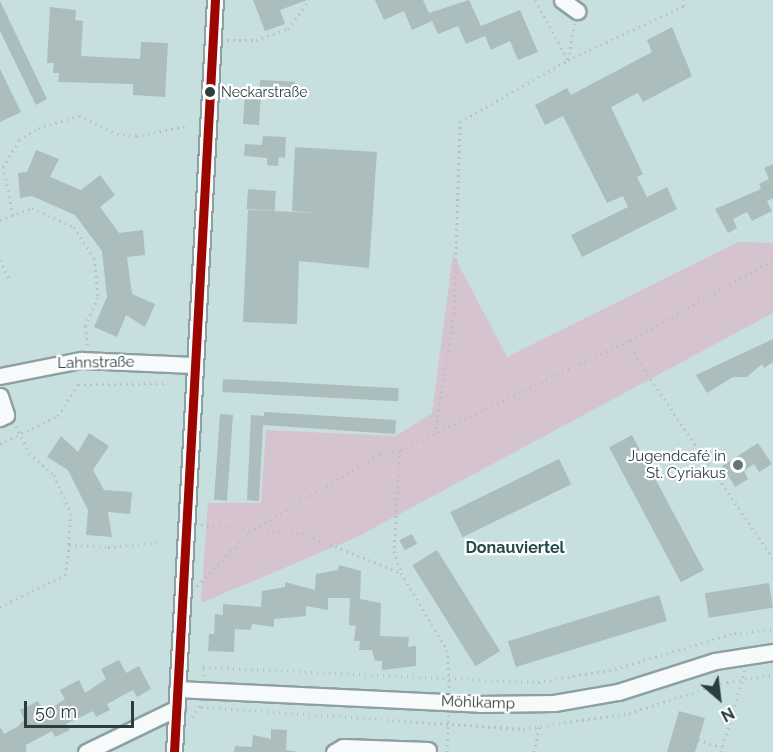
<!DOCTYPE html>
<meta charset="utf-8">
<style>
body{margin:0}
#map{position:relative;width:773px;height:752px;overflow:hidden;background:#c8dfdf;font-family:Raleway,sans-serif}
div>[style]{position:absolute}
[style*='--x']{left:calc(var(--x)*1px);top:calc(var(--y)*1px);width:calc(var(--w)*1px);rotate:calc(var(--a)*1deg)}
.green>*{inset:0;background:#d5c3d0}
.building>*{inset:0;background:#abbdbd;transform-origin:0 0}
.path>*{height:3px;margin-top:-1.5px;transform-origin:0;background:repeating-linear-gradient(90deg,#bac1c1 0 1.5px,transparent 0 6px)}
.roads{filter:drop-shadow(2px 0 #8ea0a1) drop-shadow(-2px 0 #8ea0a1) drop-shadow(0 2px #8ea0a1) drop-shadow(0 -2px #8ea0a1)}
.minor>*{height:15px;margin:-7.5px;padding:0 7.5px;transform-origin:7.5px;border-radius:7.5px;background:#f7fafa}
.bus-1>*{height:9px;margin:-4.5px;padding:0 4.5px;transform-origin:4.5px;border-radius:4.5px;background:#9b0600}
.dots>*{width:16px;height:16px;translate:-50% -50%;box-sizing:border-box;border:3px solid #fff;border-radius:50%}
span{translate:-50% -50%;white-space:nowrap;text-align:center;line-height:1.15;-webkit-text-stroke:4.5px #fff;paint-order:stroke}
.bus-label{font-size:14px;color:#2c3d3d}
.left{translate:0 -50%;text-align:left}
.street-label{font-size:15px;color:#2c3d3d}
.poi-label{font-size:15px;color:#2c3d3d}
.right{translate:-100% -50%;text-align:right}
.neighbourhood-label{font-size:16px;color:#234a4a;font-weight:700}
.north{position:absolute;left:689px;top:668px;width:60px;height:60px;-webkit-text-stroke:4px #fff;paint-order:stroke;rotate:152deg;font-size:16px;font-weight:700;line-height:24px;text-align:center;color:#2c3d3d}
.north::after{content:'';display:block;margin:auto;width:21px;height:27px;background:#2c3d3d;clip-path:polygon(50% 0,100% 100%,50% 72%,0 100%)}
.scale{position:absolute;left:24px;top:701px;width:110px;height:27px;box-sizing:border-box;border:3px solid #2c3d3d;border-top:0;padding-left:8px;font-size:18px;line-height:21px;white-space:nowrap;color:#2c3d3d;-webkit-text-stroke:4px #fff;paint-order:stroke}
</style>
<div id="map">
<div class="green">
<i style="clip-path:polygon(738px 242px,773px 243px,773px 313px,355px 538px,201px 603px,208px 503px,261px 503px,266px 430px,396px 436px,432px 413px,453px 254px,507px 357px)"></i>
</div>
<div class="building">
<i style="clip-path:polygon(253px 0,307px 0,280px 10px,285px 24px,265px 31px)"></i>
<i style="clip-path:polygon(375px 0,423px 0,429px 13px,469px 0,481px 26px,520px 10px,538px 52px,518px 60px,510px 41px,491px 50px,485px 36px,466px 44px,458px 26px,438px 34px,432px 21px,412px 30px,404px 11px,384px 20px)"></i>
<i style="clip-path:polygon(0 1px,47px 99px,36px 105px,0 31px)"></i>
<i style="clip-path:polygon(50px 7px,76px 10px,75px 20px,83px 21px,81px 56px,140px 59px,141px 42px,168px 43px,165px 97px,133px 95px,133px 84px,58px 82px,59px 73px,53px 73px,54px 63px,47px 63px)"></i>
<i style="clip-path:polygon(672px 27px,692px 76px,643px 102px,638px 93px,611px 107px,643px 174px,637px 177px,647px 197px,667px 187px,677px 209px,582px 257px,571px 235px,628px 207px,623px 196px,607px 203px,563px 116px,545px 125px,535px 105px,567px 88px,571px 95px,652px 52px,647px 40px)"></i>
<i style="clip-path:polygon(0 69px,21px 112px,0 122px)"></i>
<i style="left:260px;top:80px;width:35px;height:15px;rotate:3deg"></i>
<i style="left:245px;top:94px;width:16px;height:30px;rotate:4deg"></i>
<i style="clip-path:polygon(263px 136px,286px 137px,285px 158px,279px 157px,278px 166px,267px 165px,267px 158px,244px 156px,245px 144px,262px 145px)"></i>
<i style="clip-path:polygon(295px 147px,377px 152px,369px 268px,299px 261px,297px 324px,243px 322px,248px 210px,320px 213px,292px 211px)"></i>
<i style="clip-path:polygon(36px 150px,59px 159px,50px 177px,81px 190px,100px 175px,115px 195px,100px 207px,119px 233px,143px 230px,145px 255px,127px 257px,132px 294px,155px 304px,145px 327px,126px 315px,117px 337px,94px 327px,107px 297px,102px 251px,75px 215px,32px 196px,20px 198px,18px 173px,27px 172px)"></i>
<i style="clip-path:polygon(773px 164px,773px 198px,767px 201px,772px 211px,752px 221px,747px 212px,733px 219px,737px 228px,728px 233px,715px 209px,761px 189px,759px 184px,769px 179px,764px 168px)"></i>
<i style="left:248px;top:189px;width:28px;height:20px;rotate:4deg"></i>
<i style="clip-path:polygon(773px 339px,773px 362px,764px 368px,762px 364px,747px 377px,733px 377px,707px 393px,696px 375px)"></i>
<i style="left:223px;top:379px;width:176px;height:13px;rotate:3deg"></i>
<i style="clip-path:polygon(264px 412px,396px 420px,395px 434px,263px 425px,259px 501px,247px 500px,251px 415px,264px 416px)"></i>
<i style="left:220px;top:414px;width:13px;height:86px;rotate:4deg"></i>
<i style="clip-path:polygon(89px 433px,109px 446px,93px 470px,104px 490px,132px 492px,130px 514px,108px 512px,112px 537px,86px 535px,88px 510px,68px 470px,47px 457px,61px 436px,78px 452px)"></i>
<i style="left:632px;top:435px;width:153px;height:26px;rotate:62deg"></i>
<i style="clip-path:polygon(758px 443px,772px 464px,759px 472px,754px 464px,744px 471px,748px 479px,735px 487px,722px 466px)"></i>
<i style="left:559px;top:459px;width:28px;height:121px;rotate:64deg"></i>
<i style="left:412px;top:534px;width:11px;height:14px;rotate:63deg"></i>
<i style="left:437px;top:550px;width:119px;height:29px;rotate:58deg"></i>
<i style="clip-path:polygon(339px 565px,361px 571px,360px 599px,381px 603px,380px 636px,409px 637px,408px 647px,416px 646px,416px 666px,382px 670px,382px 661px,375px 661px,372px 650px,359px 650px,360px 641px,354px 641px,356px 626px,349px 625px,350px 598px,328px 598px,328px 610px,306px 606px,306px 616px,274px 619px,274px 627px,252px 624px,251px 630px,235px 629px,234px 652px,208px 651px,209px 634px,214px 634px,215px 614px,223px 615px,223px 604px,261px 607px,262px 591px,285px 587px,285px 582px,315px 590px,316px 574px,338px 570px)"></i>
<i style="left:769px;top:583px;width:25px;height:65px;rotate:81deg"></i>
<i style="left:659px;top:595px;width:27px;height:158px;rotate:73deg"></i>
<i style="clip-path:polygon(119px 660px,126px 673px,139px 666px,151px 689px,137px 697px,133px 690px,107px 704px,110px 710px,96px 717px,93px 711px,66px 724px,70px 730px,55px 737px,52px 731px,26px 745px,26px 752px,0 752px,0 727px,4px 734px,17px 727px,24px 720px,20px 710px,38px 701px,44px 713px,65px 699px,60px 690px,79px 680px,85px 693px,106px 679px,101px 669px)"></i>
<i style="clip-path:polygon(679px 711px,705px 718px,695px 752px,667px 752px)"></i>
<i style="clip-path:polygon(271px 729px,287px 730px,286px 750px,299px 752px,234px 752px,235px 746px,252px 747px,253px 735px,271px 739px)"></i>
</div>
<div class="path">
<i style="--x:535;--y:0;--w:68;--a:61.2"></i>
<i style="--x:568;--y:60;--w:128;--a:-25"></i>
<i style="--x:684;--y:6;--w:6;--a:-99"></i>
<i style="--x:227;--y:40;--w:29;--a:0"></i>
<i style="--x:256;--y:40;--w:34;--a:-19"></i>
<i style="--x:288;--y:29;--w:36;--a:-54"></i>
<i style="--x:13;--y:215;--w:49;--a:-101.8"></i>
<i style="--x:3;--y:167;--w:31;--a:-59"></i>
<i style="--x:19;--y:140;--w:22;--a:-32"></i>
<i style="--x:38;--y:128;--w:43;--a:-16.3"></i>
<i style="--x:79;--y:116;--w:42;--a:25.3"></i>
<i style="--x:117;--y:134;--w:19;--a:6"></i>
<i style="--x:136;--y:136;--w:52;--a:-11.1"></i>
<i style="--x:0;--y:220;--w:34;--a:-21"></i>
<i style="--x:32;--y:208;--w:46;--a:24.3"></i>
<i style="--x:74;--y:227;--w:37;--a:57"></i>
<i style="--x:94;--y:258;--w:39;--a:84"></i>
<i style="--x:98;--y:297;--w:32;--a:114"></i>
<i style="--x:85;--y:326;--w:19;--a:81"></i>
<i style="--x:0;--y:260;--w:23;--a:65"></i>
<i style="--x:630;--y:340;--w:20;--a:70"></i>
<i style="--x:637;--y:359;--w:241;--a:55.7"></i>
<i style="--x:16;--y:426;--w:30;--a:64"></i>
<i style="--x:29;--y:453;--w:33;--a:41"></i>
<i style="--x:54;--y:475;--w:42;--a:65.9"></i>
<i style="--x:71;--y:513;--w:32;--a:94"></i>
<i style="--x:69;--y:545;--w:39;--a:3"></i>
<i style="--x:108;--y:547;--w:53;--a:-5.4"></i>
<i style="--x:435;--y:434;--w:121;--a:-81"></i>
<i style="--x:454;--y:314;--w:192;--a:-88.2"></i>
<i style="--x:460;--y:122;--w:125;--a:-29.9"></i>
<i style="--x:568;--y:60;--w:37;--a:-79"></i>
<i style="--x:0;--y:444;--w:64;--a:-25.8"></i>
<i style="--x:58;--y:416;--w:38;--a:-58"></i>
<i style="--x:78;--y:384;--w:87;--a:-0.7"></i>
<i style="--x:400;--y:450;--w:101;--a:93.4"></i>
<i style="--x:394;--y:551;--w:23;--a:72"></i>
<i style="--x:401;--y:573;--w:90;--a:59.1"></i>
<i style="--x:447;--y:650;--w:40;--a:87.1"></i>
<i style="--x:201;--y:525;--w:101;--a:4.5"></i>
<i style="--x:302;--y:533;--w:107;--a:22"></i>
<i style="--x:197;--y:586;--w:75;--a:-46.1"></i>
<i style="--x:249;--y:532;--w:152;--a:-30.8"></i>
<i style="--x:380;--y:454;--w:20;--a:-11"></i>
<i style="--x:400;--y:450;--w:255;--a:-25.6"></i>
<i style="--x:630;--y:340;--w:164;--a:-29.2"></i>
<i style="--x:0;--y:607;--w:72;--a:-26.2"></i>
<i style="--x:65;--y:575;--w:30;--a:-82"></i>
<i style="--x:203;--y:676;--w:9;--a:-90"></i>
<i style="--x:203;--y:667;--w:335;--a:2.6"></i>
<i style="--x:538;--y:682;--w:78;--a:-9.6"></i>
<i style="--x:615;--y:669;--w:124;--a:-16.8"></i>
<i style="--x:734;--y:633;--w:39;--a:-6"></i>
<i style="--x:201;--y:707;--w:323;--a:3.9"></i>
<i style="--x:523;--y:729;--w:107;--a:-8.6"></i>
<i style="--x:629;--y:713;--w:103;--a:-17.6"></i>
<i style="--x:727;--y:682;--w:47;--a:-8.7"></i>
<i style="--x:192;--y:717;--w:16;--a:-55"></i>
<i style="--x:698;--y:740;--w:25;--a:16"></i>
<i style="--x:447;--y:752;--w:37;--a:-88"></i>
<i style="--x:534;--y:752;--w:26;--a:-77"></i>
<i style="--x:721;--y:752;--w:85;--a:-73.7"></i>
</div>
<div class="roads">
<div class="minor">
<i style="--x:562;--y:0;--w:19;--a:36"></i>
<i style="--x:0;--y:376;--w:83;--a:-11.2"></i>
<i style="--x:81;--y:360;--w:112;--a:2.6"></i>
<i style="--x:0;--y:396;--w:20;--a:72"></i>
<i style="--x:6;--y:415;--w:7;--a:153"></i>
<i style="--x:177;--y:689;--w:303;--a:2.8"></i>
<i style="--x:480;--y:704;--w:74;--a:-0.8"></i>
<i style="--x:554;--y:703;--w:65;--a:-9.8"></i>
<i style="--x:618;--y:692;--w:102;--a:-17.7"></i>
<i style="--x:715;--y:661;--w:59;--a:-8.8"></i>
<i style="--x:86;--y:752;--w:101;--a:-25.8"></i>
<i style="--x:174;--y:752;--w:753;--a:-86.88"></i>
<i style="--x:334;--y:752;--w:10;--a:-29"></i>
<i style="--x:343;--y:747;--w:85;--a:2"></i>
</div>
</div>
<div class="bus-1">
<i style="--x:174;--y:752;--w:753;--a:-86.88"></i>
</div>
<div class="dots">
<i style="left:210px;top:92px;background:#2c3d3d"></i>
<i style="left:738px;top:465px;background:#637676"></i>
</div>
<div class="bus-label">
<span class="left" style="left:221px;top:92px">Neckarstraße</span>
</div>
<div class="street-label">
<span style="left:96px;top:363px;rotate:-1deg">Lahnstraße</span>
<span style="left:478px;top:703px;rotate:2deg">Möhlkamp</span>
</div>
<div class="poi-label">
<span class="right" style="left:726px;top:465px">Jugendcafé in<br>St. Cyriakus</span>
</div>
<div class="neighbourhood-label">
<span style="left:515px;top:548px">Donauviertel</span>
</div>
<div class="north">N</div>
<div class="scale">50 m</div>
</div>
